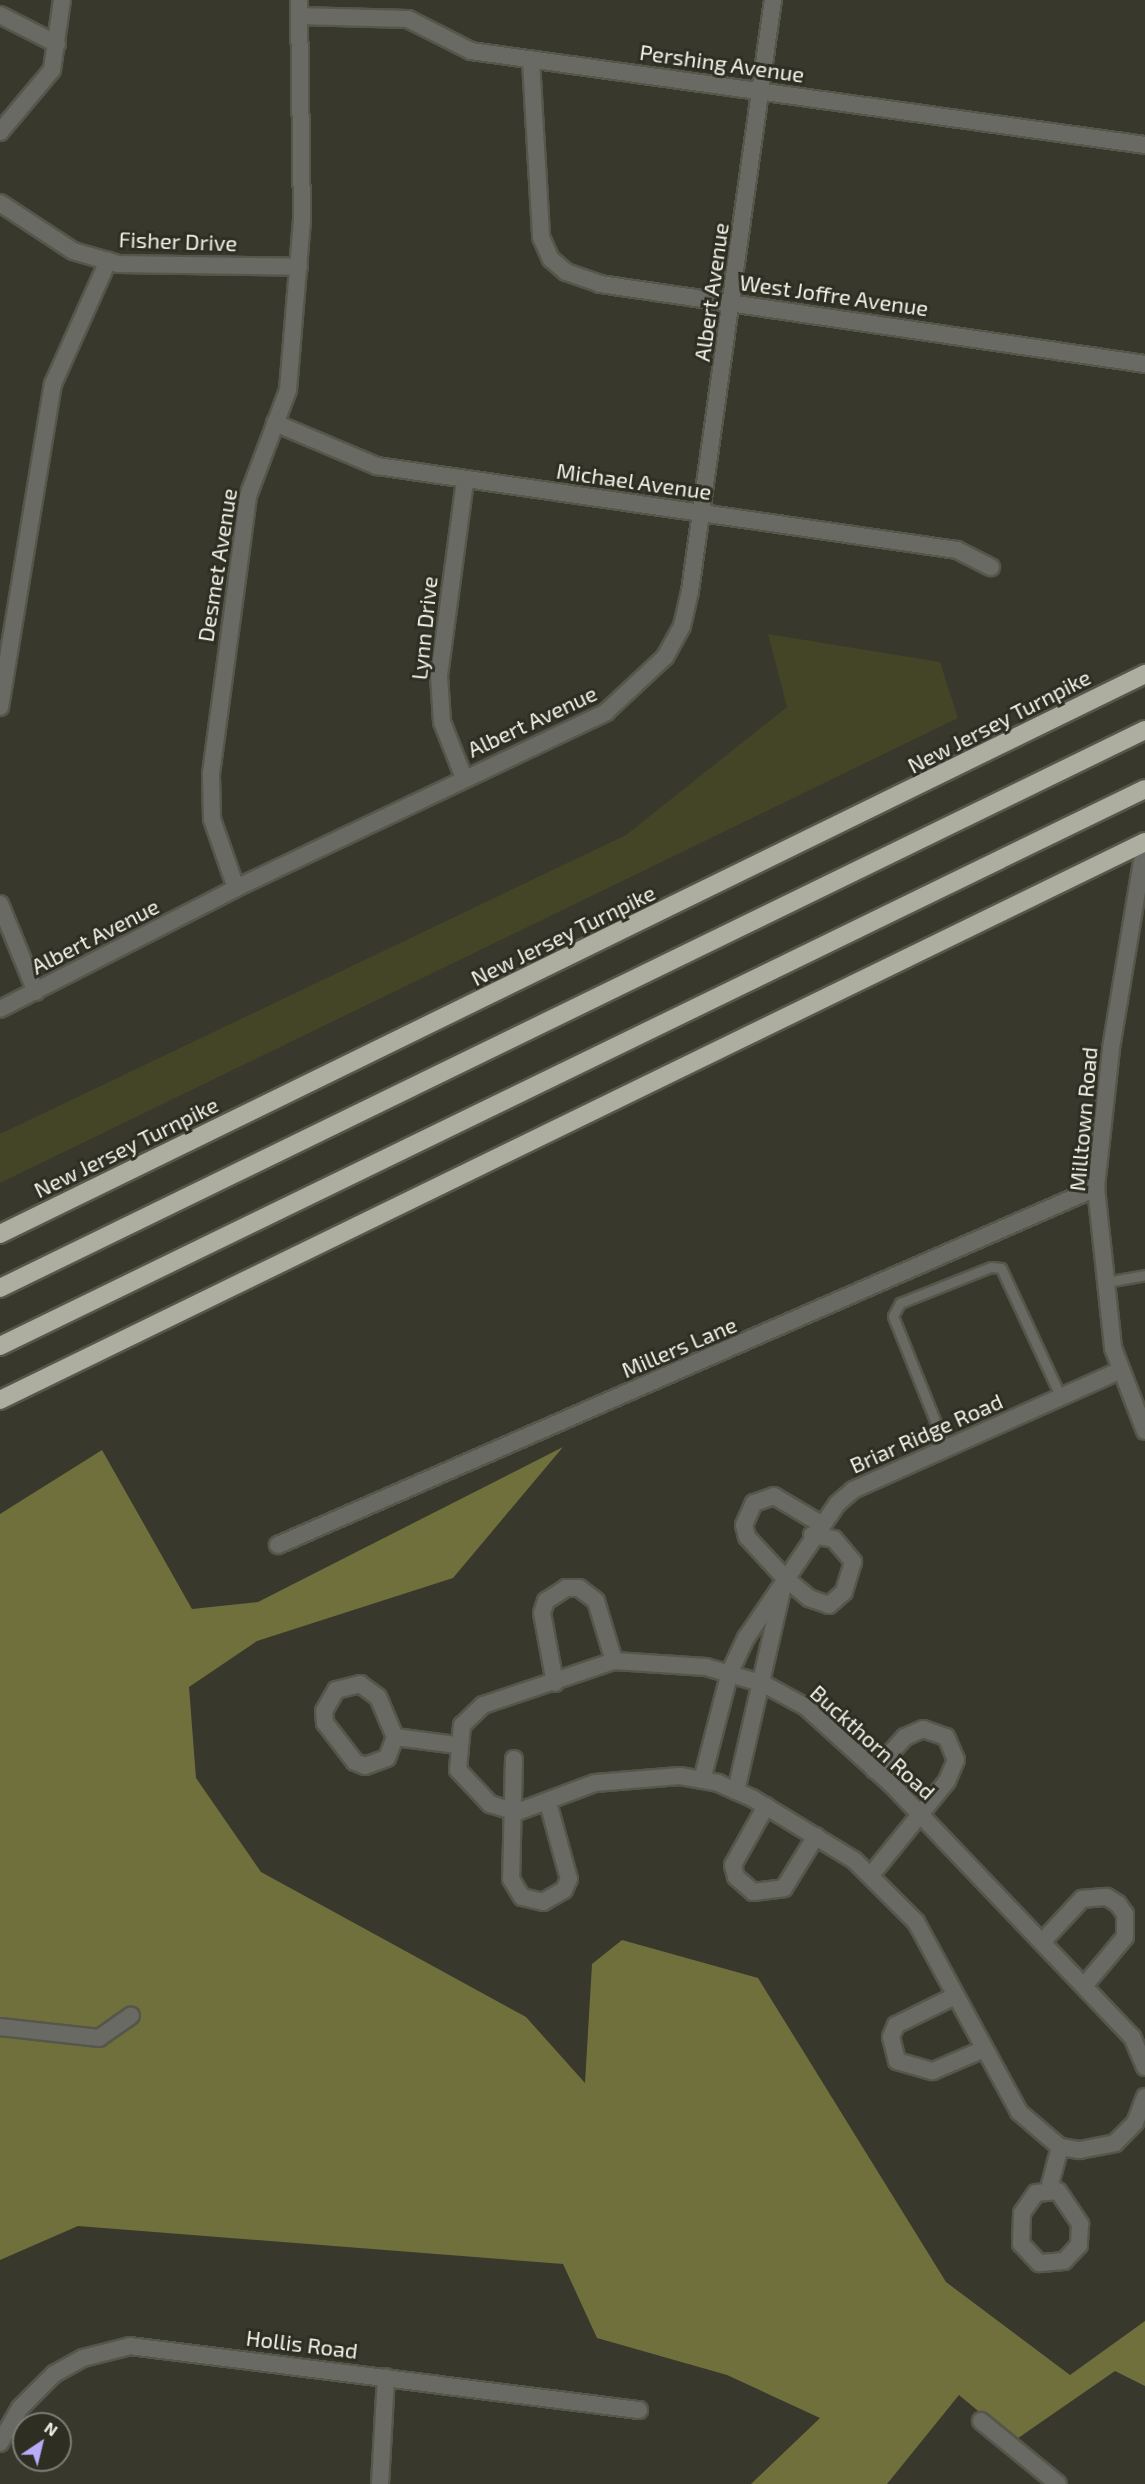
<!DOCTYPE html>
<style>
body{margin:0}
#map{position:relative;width:1145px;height:2484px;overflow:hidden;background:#38382c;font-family:"Exo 2",sans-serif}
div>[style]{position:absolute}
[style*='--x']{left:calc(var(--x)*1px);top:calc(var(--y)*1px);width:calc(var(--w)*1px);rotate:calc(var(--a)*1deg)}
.green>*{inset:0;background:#444427}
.forest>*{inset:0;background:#6f703c}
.roads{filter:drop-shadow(2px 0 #56564b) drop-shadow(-2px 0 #56564b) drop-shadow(0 2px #56564b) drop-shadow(0 -2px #56564b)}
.service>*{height:9px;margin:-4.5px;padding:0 4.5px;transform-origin:4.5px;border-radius:4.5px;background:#696a64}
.minor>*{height:16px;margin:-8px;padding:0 8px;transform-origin:8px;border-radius:8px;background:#696a64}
.tertiary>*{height:16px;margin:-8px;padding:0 8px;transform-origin:8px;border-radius:8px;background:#696a64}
.motorway>*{height:18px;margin:-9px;padding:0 9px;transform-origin:9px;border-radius:9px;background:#adae9f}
span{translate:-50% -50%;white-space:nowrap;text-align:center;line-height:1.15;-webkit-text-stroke:6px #2e2e22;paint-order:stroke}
.street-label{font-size:22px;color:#f3f3ec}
.north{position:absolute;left:12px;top:2412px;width:60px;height:60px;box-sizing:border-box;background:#2e2e22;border:2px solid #7d7d73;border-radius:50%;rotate:35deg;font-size:16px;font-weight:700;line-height:24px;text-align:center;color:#f3f3ec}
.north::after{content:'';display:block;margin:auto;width:21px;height:27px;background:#b6acf8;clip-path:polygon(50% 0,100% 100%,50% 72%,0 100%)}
</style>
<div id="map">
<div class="green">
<i style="clip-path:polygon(768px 634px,940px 662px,958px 718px,0 1183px,0 1134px,626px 835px,787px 707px)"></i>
</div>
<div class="forest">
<i style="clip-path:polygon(563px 1447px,453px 1578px,257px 1641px,189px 1687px,196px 1778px,261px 1872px,526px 2017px,585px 2083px,592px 1964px,622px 1940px,758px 1978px,946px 2282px,1070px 2375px,1145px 2321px,1145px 2386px,1115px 2371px,1014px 2441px,959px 2395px,887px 2484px,751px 2484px,820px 2418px,727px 2375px,597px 2338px,563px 2264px,78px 2226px,0 2260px,0 1514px,102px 1450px,192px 1609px,258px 1602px)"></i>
</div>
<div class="roads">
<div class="service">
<i style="--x:1106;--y:1282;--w:40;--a:-10"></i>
<i style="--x:946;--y:1448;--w:142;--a:-111.9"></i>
<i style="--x:893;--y:1316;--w:15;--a:-62"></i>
<i style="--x:900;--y:1303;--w:98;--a:-21.6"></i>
<i style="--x:991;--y:1267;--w:10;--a:6"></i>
<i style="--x:1001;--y:1268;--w:142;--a:65.1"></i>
</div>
<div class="minor">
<i style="--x:0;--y:15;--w:64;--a:27"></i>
<i style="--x:299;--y:16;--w:109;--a:1.6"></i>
<i style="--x:408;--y:19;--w:71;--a:26.9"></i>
<i style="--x:471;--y:51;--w:681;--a:7.94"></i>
<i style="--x:531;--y:61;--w:176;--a:86.7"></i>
<i style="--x:541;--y:237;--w:24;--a:66"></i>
<i style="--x:551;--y:259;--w:20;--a:41"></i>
<i style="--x:566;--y:272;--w:36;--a:19"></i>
<i style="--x:600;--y:284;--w:551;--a:8.35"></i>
<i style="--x:0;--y:132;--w:81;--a:-50"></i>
<i style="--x:52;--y:70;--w:71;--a:-81.9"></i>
<i style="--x:0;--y:203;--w:87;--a:33.3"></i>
<i style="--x:73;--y:251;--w:47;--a:16.1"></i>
<i style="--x:118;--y:264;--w:181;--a:0.9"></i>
<i style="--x:275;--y:423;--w:111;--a:22.9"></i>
<i style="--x:377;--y:466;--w:586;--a:8.24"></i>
<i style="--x:957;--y:550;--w:38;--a:27"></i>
<i style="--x:0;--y:707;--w:327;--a:-80.7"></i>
<i style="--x:53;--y:384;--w:135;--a:-65.9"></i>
<i style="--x:464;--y:778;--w:60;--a:-111.4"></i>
<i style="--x:442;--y:722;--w:46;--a:-93.7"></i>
<i style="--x:439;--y:676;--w:198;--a:-82.4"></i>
<i style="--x:236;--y:888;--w:73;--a:-109.2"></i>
<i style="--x:212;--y:819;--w:45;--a:-91.3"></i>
<i style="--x:211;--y:774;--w:280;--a:-82.4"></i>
<i style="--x:248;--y:496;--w:113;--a:-69.3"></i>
<i style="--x:288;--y:390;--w:170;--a:-85.3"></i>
<i style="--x:302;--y:221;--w:221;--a:-90.8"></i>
<i style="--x:0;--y:904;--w:95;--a:67.8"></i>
<i style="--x:0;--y:1009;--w:265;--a:-27.1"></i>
<i style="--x:236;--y:888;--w:410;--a:-25.4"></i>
<i style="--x:606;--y:712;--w:81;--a:-43"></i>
<i style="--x:665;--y:657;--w:35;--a:-61"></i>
<i style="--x:682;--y:626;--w:36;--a:-77"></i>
<i style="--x:690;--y:591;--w:597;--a:-82.01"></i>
<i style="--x:812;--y:1535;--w:22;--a:10"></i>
<i style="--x:834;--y:1539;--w:30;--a:50"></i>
<i style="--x:853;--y:1562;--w:31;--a:107"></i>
<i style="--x:844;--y:1592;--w:20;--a:139"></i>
<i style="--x:829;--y:1605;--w:21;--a:-161"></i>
<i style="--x:809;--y:1598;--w:33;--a:-140"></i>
<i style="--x:784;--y:1577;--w:54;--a:-132.8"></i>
<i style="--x:747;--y:1537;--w:12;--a:-104"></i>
<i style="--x:744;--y:1525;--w:24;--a:-66"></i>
<i style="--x:754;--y:1503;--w:21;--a:-19"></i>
<i style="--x:774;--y:1496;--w:55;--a:30.8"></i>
<i style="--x:278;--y:1545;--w:893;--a:-23.58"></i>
<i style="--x:555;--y:1683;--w:71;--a:-100.5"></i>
<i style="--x:542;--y:1613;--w:13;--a:-72"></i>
<i style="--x:546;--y:1601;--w:24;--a:-33"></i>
<i style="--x:566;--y:1588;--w:13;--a:0"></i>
<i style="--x:579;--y:1588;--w:21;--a:37"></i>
<i style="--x:596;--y:1601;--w:63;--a:73.3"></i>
<i style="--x:360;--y:1684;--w:22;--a:36"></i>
<i style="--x:378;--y:1697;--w:43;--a:67"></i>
<i style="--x:395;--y:1737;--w:22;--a:111"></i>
<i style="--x:387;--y:1758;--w:23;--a:160"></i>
<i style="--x:365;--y:1766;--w:11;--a:-158"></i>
<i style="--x:355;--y:1762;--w:49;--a:-127.6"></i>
<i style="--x:325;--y:1723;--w:12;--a:-95"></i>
<i style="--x:324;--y:1711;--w:24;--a:-60"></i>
<i style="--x:336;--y:1690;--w:25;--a:-14"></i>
<i style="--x:395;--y:1737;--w:63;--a:7.4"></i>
<i style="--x:514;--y:1759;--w:120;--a:91.4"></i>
<i style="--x:511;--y:1879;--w:21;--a:59"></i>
<i style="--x:522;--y:1897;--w:22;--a:13"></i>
<i style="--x:543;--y:1902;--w:24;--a:-30"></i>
<i style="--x:564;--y:1890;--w:12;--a:-66"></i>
<i style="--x:569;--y:1879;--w:79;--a:-105.4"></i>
<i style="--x:702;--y:1780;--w:112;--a:-75.5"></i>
<i style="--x:730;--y:1672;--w:38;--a:-65"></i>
<i style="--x:746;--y:1638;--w:162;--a:-55.8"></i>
<i style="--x:837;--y:1504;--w:21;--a:-41"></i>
<i style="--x:853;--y:1490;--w:291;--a:-24.1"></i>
<i style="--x:736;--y:1791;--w:215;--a:-77.1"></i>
<i style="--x:766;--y:1806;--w:68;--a:119.2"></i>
<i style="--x:733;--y:1865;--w:12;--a:76"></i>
<i style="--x:736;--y:1877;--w:23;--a:41"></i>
<i style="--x:753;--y:1892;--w:31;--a:-7"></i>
<i style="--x:784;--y:1888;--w:61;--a:-58.4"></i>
<i style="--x:871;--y:1875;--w:121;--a:-51"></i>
<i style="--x:947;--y:1781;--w:23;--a:-67"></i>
<i style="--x:956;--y:1760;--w:25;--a:-113"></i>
<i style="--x:946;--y:1737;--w:24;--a:-161"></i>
<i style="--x:923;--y:1729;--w:20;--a:156"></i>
<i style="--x:905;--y:1737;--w:45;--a:132.3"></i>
<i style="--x:1042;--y:1942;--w:59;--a:-47.1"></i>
<i style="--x:1082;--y:1899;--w:25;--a:-5"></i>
<i style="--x:1107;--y:1897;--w:13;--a:32"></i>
<i style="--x:1118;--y:1904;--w:12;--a:55"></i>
<i style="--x:1125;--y:1914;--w:23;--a:90"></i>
<i style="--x:1125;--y:1937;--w:64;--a:129.9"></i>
<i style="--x:955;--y:1996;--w:66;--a:153.8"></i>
<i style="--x:896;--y:2025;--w:13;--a:113"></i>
<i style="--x:891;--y:2037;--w:25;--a:76"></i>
<i style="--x:897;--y:2061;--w:37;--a:16"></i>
<i style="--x:933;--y:2071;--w:56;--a:-23.3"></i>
<i style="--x:0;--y:2027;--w:100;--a:6.3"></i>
<i style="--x:99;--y:2038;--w:39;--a:-35"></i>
<i style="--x:1145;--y:2067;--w:33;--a:-113"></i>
<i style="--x:1132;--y:2037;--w:349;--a:-133.6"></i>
<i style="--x:891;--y:1784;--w:115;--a:-137.8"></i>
<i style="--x:806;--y:1707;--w:48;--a:-151.3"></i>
<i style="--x:764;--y:1684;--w:60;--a:-163.7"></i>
<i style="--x:706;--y:1667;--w:92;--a:-176.3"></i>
<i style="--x:614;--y:1661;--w:138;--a:161.4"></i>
<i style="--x:483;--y:1705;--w:29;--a:136"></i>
<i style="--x:462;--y:1725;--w:45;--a:95.1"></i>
<i style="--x:458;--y:1770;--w:47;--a:46.7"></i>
<i style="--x:490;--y:1804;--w:28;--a:17"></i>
<i style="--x:517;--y:1812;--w:83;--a:-20.4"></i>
<i style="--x:595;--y:1783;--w:85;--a:-4.7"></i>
<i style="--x:680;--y:1776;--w:39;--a:10"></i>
<i style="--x:718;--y:1783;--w:37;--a:24"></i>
<i style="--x:752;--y:1798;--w:119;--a:31.3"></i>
<i style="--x:854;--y:1860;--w:88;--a:45"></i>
<i style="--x:916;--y:1922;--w:216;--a:61.5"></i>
<i style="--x:1019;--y:2112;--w:54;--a:40.5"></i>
<i style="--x:1060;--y:2147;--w:20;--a:9"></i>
<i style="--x:1080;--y:2150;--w:36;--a:-11"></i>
<i style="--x:1115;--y:2143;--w:28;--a:-45"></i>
<i style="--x:1135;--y:2123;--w:28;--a:-69"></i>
<i style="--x:1058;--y:2191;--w:40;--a:56"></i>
<i style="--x:1080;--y:2224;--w:21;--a:93"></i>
<i style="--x:1079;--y:2245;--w:22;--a:133"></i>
<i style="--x:1064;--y:2261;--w:25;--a:175"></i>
<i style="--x:1039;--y:2263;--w:26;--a:-133"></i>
<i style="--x:1021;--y:2244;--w:31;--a:-88"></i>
<i style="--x:1022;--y:2213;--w:24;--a:-55"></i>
<i style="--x:1036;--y:2193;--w:22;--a:-5"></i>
<i style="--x:1048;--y:2192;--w:47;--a:-75.1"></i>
<i style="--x:981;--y:2421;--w:99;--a:39.3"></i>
<i style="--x:0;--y:2443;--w:40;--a:-60.3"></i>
<i style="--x:20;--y:2408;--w:48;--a:-45"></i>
<i style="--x:54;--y:2374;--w:33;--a:-29"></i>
<i style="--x:83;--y:2358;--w:49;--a:-14.3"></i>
<i style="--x:130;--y:2346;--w:513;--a:7.17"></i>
<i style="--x:380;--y:2484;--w:107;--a:-86.8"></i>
</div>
<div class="tertiary">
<i style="--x:1145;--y:843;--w:209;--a:99.4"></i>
<i style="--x:1111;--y:1049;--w:140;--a:96.2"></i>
<i style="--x:1096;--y:1188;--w:161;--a:83.9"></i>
<i style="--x:1113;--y:1348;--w:89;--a:68.9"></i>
</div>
<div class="motorway">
<i style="--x:0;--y:1234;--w:1275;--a:-26.06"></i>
<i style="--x:0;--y:1288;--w:1274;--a:-25.98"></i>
<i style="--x:0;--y:1346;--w:1273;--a:-25.94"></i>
<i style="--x:0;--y:1400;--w:1274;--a:-25.98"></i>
</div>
</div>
<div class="street-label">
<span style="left:722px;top:63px;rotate:8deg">Pershing Avenue</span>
<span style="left:178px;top:241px;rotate:2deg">Fisher Drive</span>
<span style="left:711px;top:292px;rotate:-82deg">Albert Avenue</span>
<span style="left:834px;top:295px;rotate:8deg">West Joffre Avenue</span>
<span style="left:634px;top:481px;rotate:8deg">Michael Avenue</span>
<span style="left:217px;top:565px;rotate:-81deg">Desmet Avenue</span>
<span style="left:424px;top:628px;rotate:-84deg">Lynn Drive</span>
<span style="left:532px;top:721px;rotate:-25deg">Albert Avenue</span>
<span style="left:999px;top:721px;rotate:-27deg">New Jersey Turnpike</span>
<span style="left:563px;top:935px;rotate:-26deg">New Jersey Turnpike</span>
<span style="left:95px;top:936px;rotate:-27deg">Albert Avenue</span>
<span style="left:1083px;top:1119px;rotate:-85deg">Milltown Road</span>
<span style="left:126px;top:1147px;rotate:-26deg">New Jersey Turnpike</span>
<span style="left:679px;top:1347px;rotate:-23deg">Millers Lane</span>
<span style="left:926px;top:1433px;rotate:-24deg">Briar Ridge Road</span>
<span style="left:873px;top:1742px;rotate:42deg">Buckthorn Road</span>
<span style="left:302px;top:2344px;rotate:7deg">Hollis Road</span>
</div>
<div class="north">N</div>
</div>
